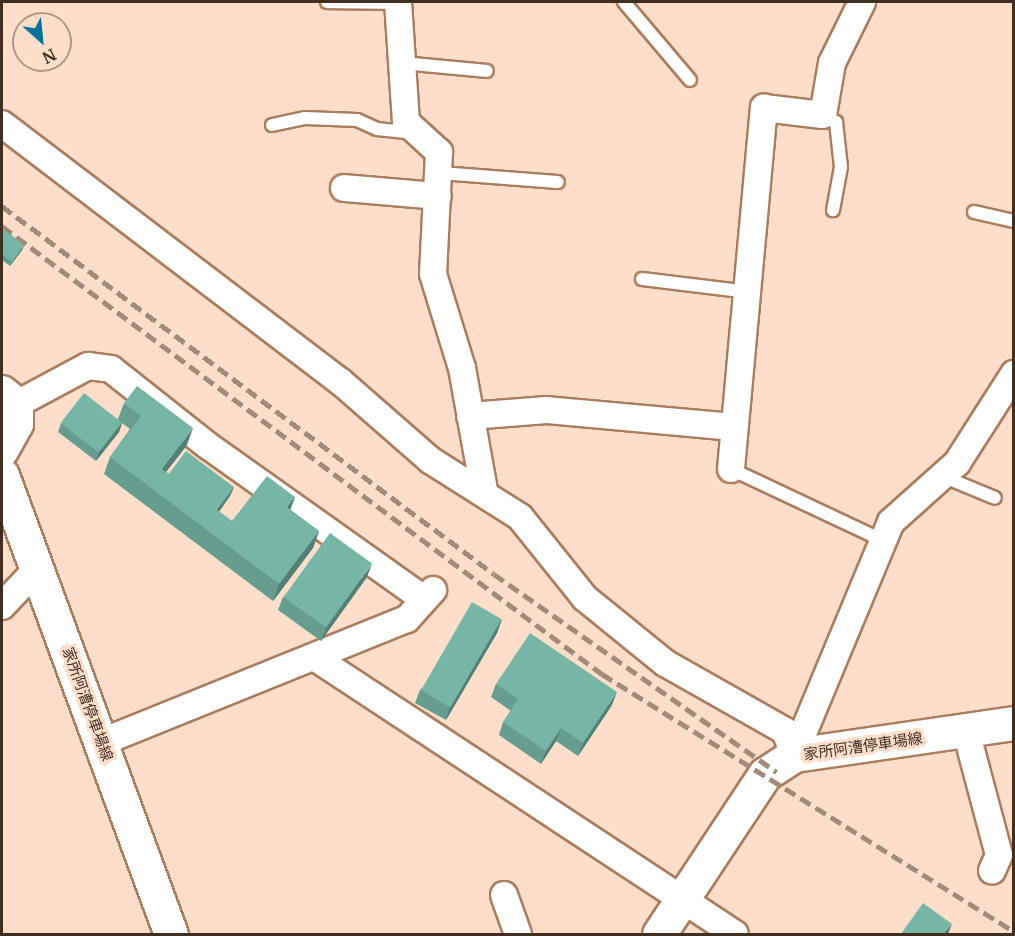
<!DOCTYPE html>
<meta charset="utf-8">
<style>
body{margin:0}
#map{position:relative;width:1015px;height:936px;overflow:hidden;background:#fcdeca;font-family:Merriweather,"Noto Sans JP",serif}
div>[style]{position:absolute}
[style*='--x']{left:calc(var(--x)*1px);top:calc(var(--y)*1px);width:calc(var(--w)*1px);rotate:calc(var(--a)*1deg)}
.roads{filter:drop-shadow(2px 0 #aa7d5f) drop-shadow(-2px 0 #aa7d5f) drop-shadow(0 2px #aa7d5f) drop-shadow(0 -2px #aa7d5f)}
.service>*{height:12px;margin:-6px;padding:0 6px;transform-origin:6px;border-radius:6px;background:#fff}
.minor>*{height:26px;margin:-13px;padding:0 13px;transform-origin:13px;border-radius:13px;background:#fff}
.tertiary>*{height:32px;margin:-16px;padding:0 16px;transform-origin:16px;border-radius:16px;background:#fff}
.secondary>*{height:33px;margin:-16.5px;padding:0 16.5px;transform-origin:16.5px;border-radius:16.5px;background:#fff}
.rail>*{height:4.5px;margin-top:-2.25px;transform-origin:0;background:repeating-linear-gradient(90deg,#a38a7a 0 12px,transparent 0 18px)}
.wall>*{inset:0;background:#669d8e}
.shaded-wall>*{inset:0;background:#537f74}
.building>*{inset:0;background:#77b6a5;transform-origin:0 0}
span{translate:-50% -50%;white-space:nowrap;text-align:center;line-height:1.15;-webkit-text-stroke:6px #fcdeca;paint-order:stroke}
.street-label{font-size:15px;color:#402e21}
.frame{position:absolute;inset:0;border:3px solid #402e21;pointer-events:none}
.north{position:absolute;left:12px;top:12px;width:60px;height:60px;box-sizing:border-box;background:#fcdeca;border:2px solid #b19886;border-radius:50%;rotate:153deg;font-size:16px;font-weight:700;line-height:24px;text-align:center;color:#402e21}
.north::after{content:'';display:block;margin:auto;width:21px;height:27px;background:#03709c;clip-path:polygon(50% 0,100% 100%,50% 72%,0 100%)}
</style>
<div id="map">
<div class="roads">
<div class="service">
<i style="--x:327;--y:2;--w:71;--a:0.8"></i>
<i style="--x:624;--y:2;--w:102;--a:49.8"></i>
<i style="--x:403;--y:63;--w:84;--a:5.4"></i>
<i style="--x:823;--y:115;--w:15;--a:28"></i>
<i style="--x:836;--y:122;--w:45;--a:83.7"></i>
<i style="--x:841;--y:167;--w:44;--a:100.5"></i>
<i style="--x:272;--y:125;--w:34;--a:-12"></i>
<i style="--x:305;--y:118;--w:52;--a:2.2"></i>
<i style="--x:357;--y:120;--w:22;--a:24"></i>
<i style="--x:377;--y:129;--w:36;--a:6"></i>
<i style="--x:440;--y:173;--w:118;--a:4.4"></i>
<i style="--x:974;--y:212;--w:41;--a:12.7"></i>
<i style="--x:642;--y:279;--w:108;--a:6.9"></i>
<i style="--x:731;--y:469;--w:167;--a:25.2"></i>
<i style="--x:942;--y:476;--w:57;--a:22.5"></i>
</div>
<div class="minor">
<i style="--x:398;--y:2;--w:120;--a:86.2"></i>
<i style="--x:406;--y:122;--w:45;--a:42.3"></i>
<i style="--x:439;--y:152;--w:122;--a:92.8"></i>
<i style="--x:433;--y:274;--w:98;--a:72.9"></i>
<i style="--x:462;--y:368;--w:124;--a:79.8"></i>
<i style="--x:2;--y:124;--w:426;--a:37.3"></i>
<i style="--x:341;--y:382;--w:118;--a:41.2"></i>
<i style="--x:430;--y:460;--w:107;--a:32.3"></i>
<i style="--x:520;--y:517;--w:104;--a:51.3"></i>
<i style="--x:585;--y:598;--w:103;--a:39.1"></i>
<i style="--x:665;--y:663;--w:138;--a:29.5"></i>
<i style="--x:785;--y:731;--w:26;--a:69"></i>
<i style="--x:344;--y:188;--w:94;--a:4.9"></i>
<i style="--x:17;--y:404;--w:81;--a:-28.2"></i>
<i style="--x:88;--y:366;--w:23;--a:7"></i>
<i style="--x:111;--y:369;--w:122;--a:38.4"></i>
<i style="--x:207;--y:445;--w:266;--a:35.4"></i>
<i style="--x:470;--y:416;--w:77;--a:-4.5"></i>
<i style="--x:547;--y:410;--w:188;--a:5.2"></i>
<i style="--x:731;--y:469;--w:363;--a:-84.8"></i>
<i style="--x:764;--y:108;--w:59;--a:6.8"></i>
<i style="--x:823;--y:115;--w:53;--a:-80.2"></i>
<i style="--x:832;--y:63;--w:68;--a:-63.8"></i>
<i style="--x:2;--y:606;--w:52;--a:-46.5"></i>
<i style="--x:317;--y:659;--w:500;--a:33.34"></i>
<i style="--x:966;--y:731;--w:128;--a:75.1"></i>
<i style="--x:999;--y:855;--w:17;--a:114"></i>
<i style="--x:102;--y:742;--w:329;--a:-22"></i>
<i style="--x:407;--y:619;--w:39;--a:-48"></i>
<i style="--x:794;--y:755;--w:252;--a:-67.4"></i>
<i style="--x:891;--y:522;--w:89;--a:-41.8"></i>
<i style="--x:957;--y:463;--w:106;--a:-57.4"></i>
<i style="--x:504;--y:895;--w:41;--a:70.3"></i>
</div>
<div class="tertiary">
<i style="--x:2;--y:392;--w:19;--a:39"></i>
<i style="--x:17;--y:404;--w:20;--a:90"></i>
<i style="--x:17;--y:424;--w:31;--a:119"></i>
</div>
<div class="secondary">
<i style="--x:2;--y:475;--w:489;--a:69.8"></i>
<i style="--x:659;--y:934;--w:192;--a:-56.5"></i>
<i style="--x:765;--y:774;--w:35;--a:-33"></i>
<i style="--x:794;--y:755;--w:222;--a:-8.3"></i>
</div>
</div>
<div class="rail">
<i style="--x:2;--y:206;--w:614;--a:36.8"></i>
<i style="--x:494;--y:574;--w:345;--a:35"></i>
<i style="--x:2;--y:226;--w:749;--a:36.75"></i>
<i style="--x:602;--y:674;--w:486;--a:32"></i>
</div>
<div class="wall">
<i style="clip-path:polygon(2px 228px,24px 245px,22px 250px,10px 266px,2px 260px)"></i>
<i style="clip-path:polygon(124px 403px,187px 445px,166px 472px,169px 474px,234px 487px,230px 496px,219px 512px,232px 521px,295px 497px,290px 510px,319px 531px,313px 548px,273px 601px,104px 474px,110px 457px,130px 429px,122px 423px,119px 432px,96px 461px,58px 432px,61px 423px,118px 419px)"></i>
<i style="clip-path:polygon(367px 577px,321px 641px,278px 610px,283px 597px)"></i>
<i style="clip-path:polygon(502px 619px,497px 633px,446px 720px,415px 703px,420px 690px)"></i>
<i style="clip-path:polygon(496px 684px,612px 705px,578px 756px,556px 741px,541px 764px,499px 735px,503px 722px,511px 711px,491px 697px)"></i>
</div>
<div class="shaded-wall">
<i style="clip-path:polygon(24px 245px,22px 250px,10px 266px,12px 262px)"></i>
<i style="clip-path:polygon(122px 423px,119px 432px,96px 461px,99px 452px)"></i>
<i style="clip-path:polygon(193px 428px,187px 445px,156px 485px,162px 469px)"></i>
<i style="clip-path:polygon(234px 487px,230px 496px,212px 521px,215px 512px)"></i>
<i style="clip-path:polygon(295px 497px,289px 513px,287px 507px)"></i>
<i style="clip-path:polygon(319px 531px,313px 548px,273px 601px,279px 584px)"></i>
<i style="clip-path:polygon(372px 564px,367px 577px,321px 641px,326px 628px)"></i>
<i style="clip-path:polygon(502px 619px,497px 633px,446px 720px,450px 707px)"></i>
<i style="clip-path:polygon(617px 692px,612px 705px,578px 756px,583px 743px)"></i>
<i style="clip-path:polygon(561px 728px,556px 741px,541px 764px,546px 751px)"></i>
<i style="clip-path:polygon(952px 924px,948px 934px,943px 934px)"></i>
</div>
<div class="building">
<i style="clip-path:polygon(2px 228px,24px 245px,12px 262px,2px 254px)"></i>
<i style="clip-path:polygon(137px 386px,193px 428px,162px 469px,232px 521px,267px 476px,295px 497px,287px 507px,319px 531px,279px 584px,110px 457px,141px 416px,124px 403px)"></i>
<i style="left:84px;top:393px;width:48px;height:38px;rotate:38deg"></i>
<i style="left:186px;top:451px;width:60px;height:29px;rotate:37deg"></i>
<i style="left:330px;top:533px;width:52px;height:79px;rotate:36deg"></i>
<i style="left:472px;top:602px;width:34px;height:102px;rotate:30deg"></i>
<i style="clip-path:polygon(530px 633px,617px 692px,583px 743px,561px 728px,546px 751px,503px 722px,518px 699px,496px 684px)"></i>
<i style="clip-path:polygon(923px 903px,952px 924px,943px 934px,901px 934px)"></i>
</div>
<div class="street-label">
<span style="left:88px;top:704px;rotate:70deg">家所阿漕停車場線</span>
<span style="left:863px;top:746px;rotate:-8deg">家所阿漕停車場線</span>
</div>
<div class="frame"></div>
<div class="north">N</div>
</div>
